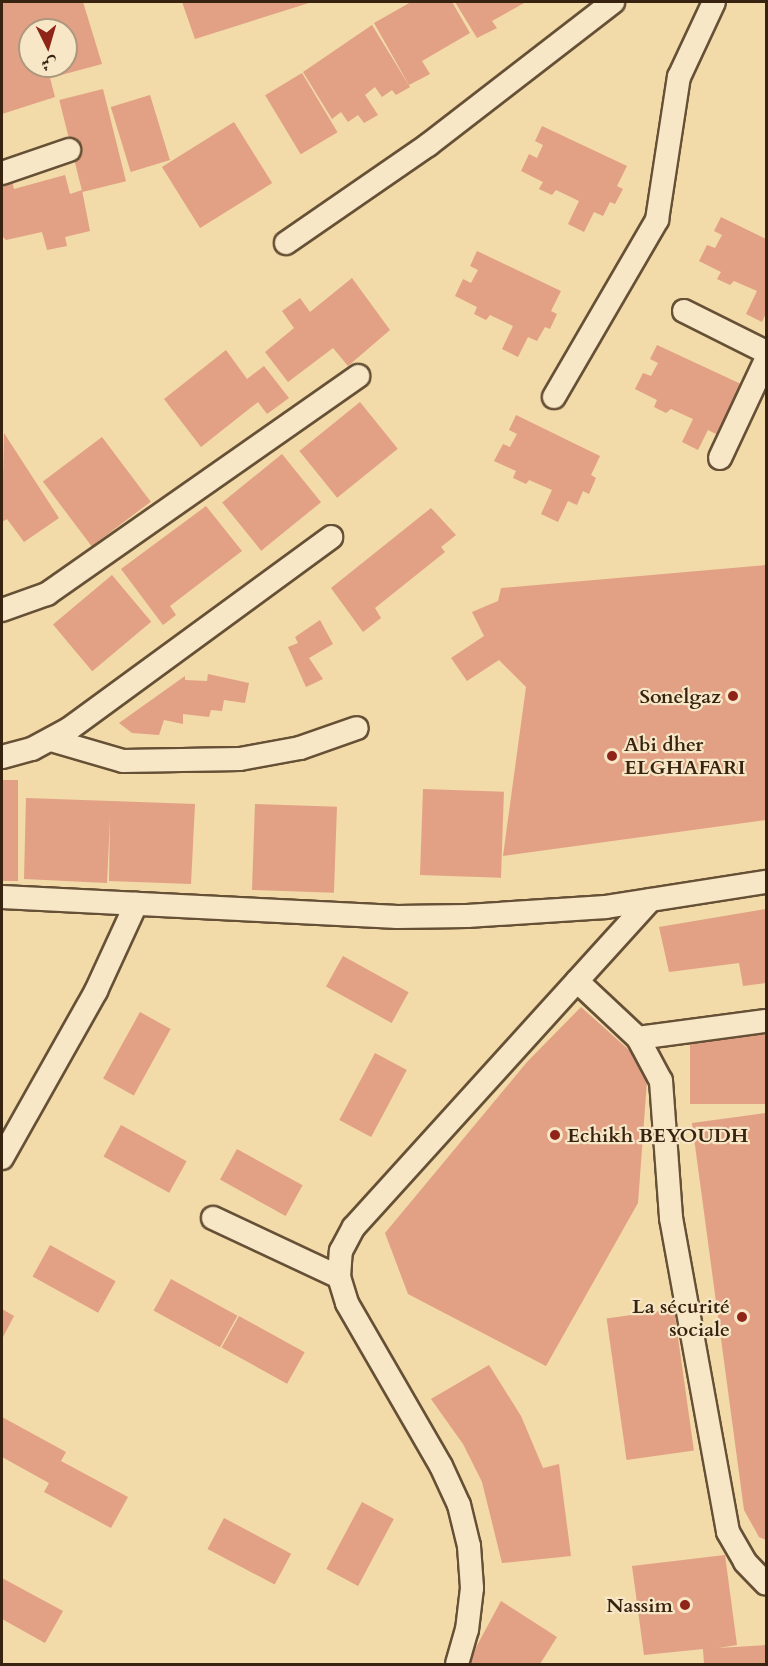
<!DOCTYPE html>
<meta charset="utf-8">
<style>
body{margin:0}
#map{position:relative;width:768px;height:1666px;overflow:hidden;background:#f2daa9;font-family:Cardo,Amiri,serif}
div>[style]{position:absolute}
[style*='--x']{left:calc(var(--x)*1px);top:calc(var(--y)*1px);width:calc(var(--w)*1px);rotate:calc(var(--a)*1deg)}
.building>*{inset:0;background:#e2a084;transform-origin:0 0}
.roads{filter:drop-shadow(2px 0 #665036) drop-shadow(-2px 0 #665036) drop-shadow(0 2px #665036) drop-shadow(0 -2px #665036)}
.street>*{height:22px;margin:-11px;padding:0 11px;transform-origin:11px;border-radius:11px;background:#f7e7c7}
.dots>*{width:16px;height:16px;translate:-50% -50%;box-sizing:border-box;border:3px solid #f7e7c7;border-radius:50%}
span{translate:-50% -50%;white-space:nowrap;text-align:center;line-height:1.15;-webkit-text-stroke:4.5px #f7e7c7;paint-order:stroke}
.poi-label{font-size:20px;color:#382210;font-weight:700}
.right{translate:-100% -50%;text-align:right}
.left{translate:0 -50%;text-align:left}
.frame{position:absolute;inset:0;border:3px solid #382210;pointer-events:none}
.north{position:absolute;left:18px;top:18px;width:60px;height:60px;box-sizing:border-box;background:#f7e7c7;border:2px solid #ab987e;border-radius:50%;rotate:175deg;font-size:16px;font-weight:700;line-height:24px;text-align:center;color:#382210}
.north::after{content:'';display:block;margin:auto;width:21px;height:27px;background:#8f2418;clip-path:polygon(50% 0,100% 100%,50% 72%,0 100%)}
</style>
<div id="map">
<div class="building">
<i style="clip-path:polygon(evenodd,2px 2px,83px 2px,102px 64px,50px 78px,55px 97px,2px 114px,2px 2px,30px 30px,66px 30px,66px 66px,30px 66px,30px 30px)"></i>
<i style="clip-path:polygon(182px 2px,312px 2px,195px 39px)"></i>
<i style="clip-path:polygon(411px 2px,452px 2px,470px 33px,422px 61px,430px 74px,409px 85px,374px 23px)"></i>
<i style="clip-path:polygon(455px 2px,526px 2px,492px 21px,497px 28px,477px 38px)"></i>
<i style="clip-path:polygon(372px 25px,410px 87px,396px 95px,392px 90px,382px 97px,375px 87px,365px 95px,378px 115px,364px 123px,358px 115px,348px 122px,341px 112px,332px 119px,303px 72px)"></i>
<i style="left:302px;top:73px;width:69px;height:43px;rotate:59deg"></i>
<i style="left:103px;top:89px;width:95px;height:45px;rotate:76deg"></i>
<i style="left:150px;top:95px;width:68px;height:41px;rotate:73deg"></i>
<i style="left:234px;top:122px;width:72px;height:85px;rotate:58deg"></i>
<i style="clip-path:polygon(542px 126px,627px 166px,617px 186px,623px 189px,615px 204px,610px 202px,603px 216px,594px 212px,584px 232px,568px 224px,579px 201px,556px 190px,552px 195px,539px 189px,543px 182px,521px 171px,529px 154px,537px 158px,543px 145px,535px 141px)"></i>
<i style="clip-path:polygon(65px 175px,70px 194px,82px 190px,90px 231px,65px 237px,67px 246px,47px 250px,42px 232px,6px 240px,2px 236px,2px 179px,11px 176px,14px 189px)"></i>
<i style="clip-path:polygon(721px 217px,766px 239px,766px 313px,762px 322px,746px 314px,757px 291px,734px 281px,730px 285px,717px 279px,721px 272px,699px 261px,707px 245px,715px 248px,722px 235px,714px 231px)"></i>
<i style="clip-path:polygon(477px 251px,561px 291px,551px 311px,557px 314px,550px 329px,545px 327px,537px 341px,528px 337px,518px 357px,502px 349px,513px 326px,490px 315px,486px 320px,474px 314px,477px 307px,455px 296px,463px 279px,471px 283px,478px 270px,470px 266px)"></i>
<i style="clip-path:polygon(352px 278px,390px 330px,348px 366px,333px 348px,288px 382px,265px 352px,294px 328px,282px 311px,300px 298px,310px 312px)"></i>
<i style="clip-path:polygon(657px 345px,741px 384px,731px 404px,737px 407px,730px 423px,724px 420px,718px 435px,708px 430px,698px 450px,682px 442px,693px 419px,671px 409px,666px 413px,654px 407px,657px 400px,635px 389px,643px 373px,651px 376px,658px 363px,650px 359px)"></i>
<i style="clip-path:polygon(226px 350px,247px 379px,264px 366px,289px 398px,267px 414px,258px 402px,201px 447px,164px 399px)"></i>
<i style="left:360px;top:402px;width:60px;height:78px;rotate:51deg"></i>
<i style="clip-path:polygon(516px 415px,600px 456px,591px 475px,596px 478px,589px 494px,583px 491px,577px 505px,568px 501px,558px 522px,541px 514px,552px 490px,529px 480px,526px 484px,513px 478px,516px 471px,494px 461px,503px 444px,510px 447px,517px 434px,509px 430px)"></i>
<i style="clip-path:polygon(4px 433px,59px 518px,24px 542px,7px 519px,2px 522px)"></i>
<i style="left:102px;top:437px;width:81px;height:74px;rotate:53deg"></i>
<i style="left:282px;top:454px;width:62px;height:77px;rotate:51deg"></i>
<i style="clip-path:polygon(206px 506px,242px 551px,170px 606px,176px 615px,163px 625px,121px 569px)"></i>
<i style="clip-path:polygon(431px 508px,456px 535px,441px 547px,445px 552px,375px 608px,381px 618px,363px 632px,331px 588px)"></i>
<i style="clip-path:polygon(766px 565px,766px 820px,503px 856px,526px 687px,499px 660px,467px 681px,451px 658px,484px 636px,472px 612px,498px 601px,501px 588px)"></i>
<i style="left:112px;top:575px;width:61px;height:77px;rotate:50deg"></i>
<i style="clip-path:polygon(320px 620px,333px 644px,309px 658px,323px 679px,306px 687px,288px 647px,298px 643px,295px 637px)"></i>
<i style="clip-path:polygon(208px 674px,249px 683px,245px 703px,224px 700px,222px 711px,211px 710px,209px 717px,183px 714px,183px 724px,164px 720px,159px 735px,132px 733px,119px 723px,185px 676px,185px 680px,207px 681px)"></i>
<i style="left:2px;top:780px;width:16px;height:101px"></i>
<i style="left:423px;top:789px;width:81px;height:86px;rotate:2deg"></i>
<i style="clip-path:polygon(26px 798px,195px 804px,191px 884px,109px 881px,110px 818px,107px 883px,24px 879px)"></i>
<i style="left:255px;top:804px;width:82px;height:86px;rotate:2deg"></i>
<i style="clip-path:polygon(766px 909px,766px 983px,743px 986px,739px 963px,669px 972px,659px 927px)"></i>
<i style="left:343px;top:956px;width:75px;height:35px;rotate:29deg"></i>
<i style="clip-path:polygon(581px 1007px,648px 1067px,638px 1203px,546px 1366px,408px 1294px,385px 1233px,527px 1062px)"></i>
<i style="left:140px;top:1012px;width:35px;height:76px;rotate:29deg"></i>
<i style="left:766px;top:1035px;width:69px;height:76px;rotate:90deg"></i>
<i style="left:375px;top:1053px;width:36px;height:76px;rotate:28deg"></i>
<i style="clip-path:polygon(766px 1113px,766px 1540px,759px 1537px,744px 1510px,692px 1123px)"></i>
<i style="left:121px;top:1125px;width:75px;height:36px;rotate:29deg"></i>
<i style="left:237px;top:1149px;width:75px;height:35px;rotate:29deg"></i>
<i style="left:50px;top:1245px;width:75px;height:36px;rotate:29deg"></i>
<i style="left:171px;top:1279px;width:76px;height:36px;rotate:29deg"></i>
<i style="clip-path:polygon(2px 1309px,14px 1316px,2px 1339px)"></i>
<i style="left:674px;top:1309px;width:143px;height:68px;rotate:82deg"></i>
<i style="left:239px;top:1316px;width:75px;height:36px;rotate:29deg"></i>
<i style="clip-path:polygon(489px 1365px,521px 1416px,543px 1468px,559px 1464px,571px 1556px,502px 1563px,482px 1482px,463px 1444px,431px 1399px)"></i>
<i style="clip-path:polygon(2px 1417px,66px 1452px,61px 1461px,128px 1497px,111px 1528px,44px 1492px,49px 1483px,2px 1457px)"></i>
<i style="left:362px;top:1502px;width:36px;height:76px;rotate:28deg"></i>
<i style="left:224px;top:1518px;width:76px;height:35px;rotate:28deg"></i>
<i style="clip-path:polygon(725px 1555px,737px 1645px,718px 1648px,766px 1645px,766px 1664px,704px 1664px,703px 1649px,644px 1655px,632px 1566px)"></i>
<i style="clip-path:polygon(2px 1578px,63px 1611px,45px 1643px,2px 1619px)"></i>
<i style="clip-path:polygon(501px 1601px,557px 1637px,540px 1664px,467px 1664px)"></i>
</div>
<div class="roads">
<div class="street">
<i style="--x:2;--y:173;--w:71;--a:-18.9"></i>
<i style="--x:286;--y:243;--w:173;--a:-34.6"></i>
<i style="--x:428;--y:145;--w:234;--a:-37.7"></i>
<i style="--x:684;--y:311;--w:92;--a:26.6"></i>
<i style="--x:554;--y:397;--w:205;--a:-59.8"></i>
<i style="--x:657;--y:220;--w:145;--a:-81.3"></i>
<i style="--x:679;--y:77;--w:83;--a:-65"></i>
<i style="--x:720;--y:458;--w:108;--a:-64.9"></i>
<i style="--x:2;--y:610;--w:48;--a:-19.6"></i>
<i style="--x:47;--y:594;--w:380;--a:-35"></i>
<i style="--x:51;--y:740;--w:75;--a:16.3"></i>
<i style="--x:123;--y:761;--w:117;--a:-1"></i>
<i style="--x:240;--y:759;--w:61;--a:-10.4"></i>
<i style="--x:300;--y:748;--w:60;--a:-19.3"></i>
<i style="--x:2;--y:757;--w:31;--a:-15"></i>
<i style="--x:32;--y:749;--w:42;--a:-28.4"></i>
<i style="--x:69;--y:729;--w:325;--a:-36.2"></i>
<i style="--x:2;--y:897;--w:396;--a:2.9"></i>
<i style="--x:397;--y:917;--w:70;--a:-0.8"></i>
<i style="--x:467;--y:916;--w:139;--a:-3.7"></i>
<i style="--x:606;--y:907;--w:162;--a:-8.9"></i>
<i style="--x:577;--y:981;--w:83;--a:43.1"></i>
<i style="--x:638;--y:1038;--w:49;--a:61.9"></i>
<i style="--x:661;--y:1081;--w:137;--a:85.8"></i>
<i style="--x:671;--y:1218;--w:319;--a:79.7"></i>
<i style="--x:728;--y:1532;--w:34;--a:60"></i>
<i style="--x:745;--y:1562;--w:30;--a:46"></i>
<i style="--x:638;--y:1038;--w:129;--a:-7.6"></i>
<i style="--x:2;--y:1158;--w:192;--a:-60.6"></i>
<i style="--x:96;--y:991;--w:96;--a:-65.3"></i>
<i style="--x:213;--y:1218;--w:139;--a:25.1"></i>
<i style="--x:457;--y:1664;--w:35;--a:-74"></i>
<i style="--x:467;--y:1630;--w:42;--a:-83.2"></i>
<i style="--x:472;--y:1588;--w:42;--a:-94.1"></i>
<i style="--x:469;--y:1546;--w:42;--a:-103.7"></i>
<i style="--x:459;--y:1505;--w:43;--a:-114.8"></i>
<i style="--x:441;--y:1466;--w:188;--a:-120"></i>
<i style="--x:347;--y:1303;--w:27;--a:-107"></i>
<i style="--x:339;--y:1277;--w:26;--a:-86"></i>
<i style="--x:341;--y:1251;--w:27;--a:-62"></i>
<i style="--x:354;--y:1227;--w:441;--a:-47.8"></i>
</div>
</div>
<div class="dots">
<i style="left:733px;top:696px;background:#8f2418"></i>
<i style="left:612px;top:756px;background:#8f2418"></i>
<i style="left:555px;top:1135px;background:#8f2418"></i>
<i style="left:742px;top:1317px;background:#8f2418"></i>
<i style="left:685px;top:1605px;background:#8f2418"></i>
</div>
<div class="poi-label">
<span class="right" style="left:721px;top:696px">Sonelgaz</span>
<span class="left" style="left:624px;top:756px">Abi dher<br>ELGHAFARI</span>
<span class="left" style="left:567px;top:1135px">Echikh BEYOUDH</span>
<span class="right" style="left:730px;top:1318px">La sécurité<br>sociale</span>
<span class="right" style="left:673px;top:1605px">Nassim</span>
</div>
<div class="frame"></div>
<div class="north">ش</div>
</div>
